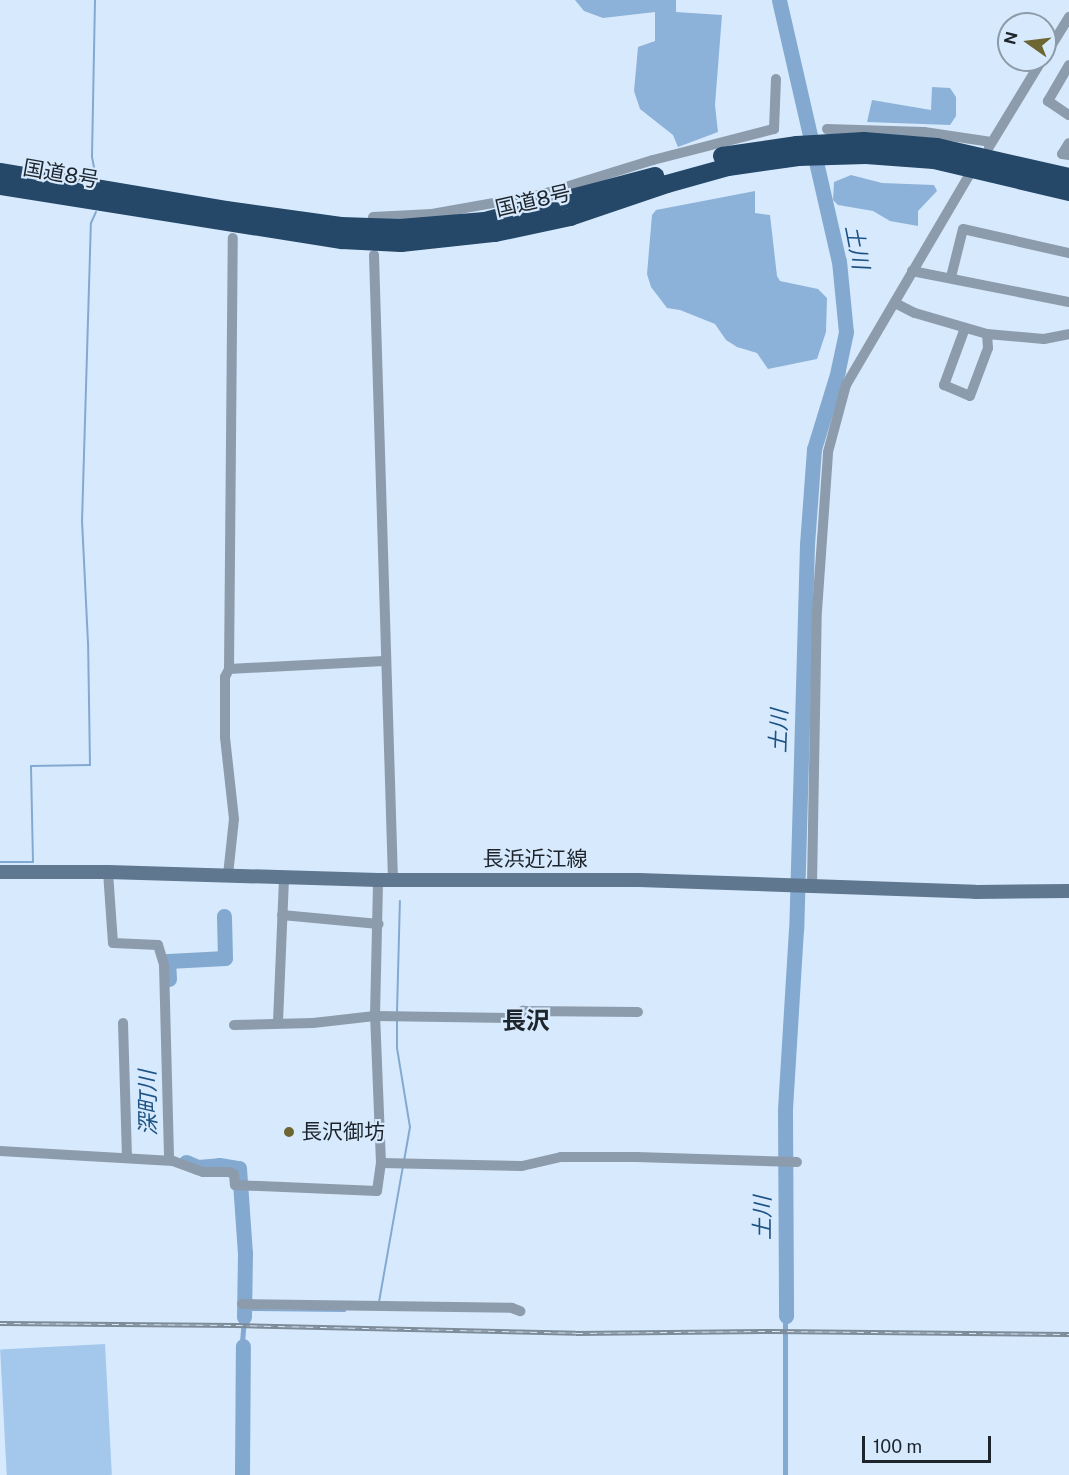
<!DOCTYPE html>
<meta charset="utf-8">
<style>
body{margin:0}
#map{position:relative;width:1069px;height:1475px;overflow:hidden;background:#d7eafd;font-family:"Public Sans","Noto Sans JP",sans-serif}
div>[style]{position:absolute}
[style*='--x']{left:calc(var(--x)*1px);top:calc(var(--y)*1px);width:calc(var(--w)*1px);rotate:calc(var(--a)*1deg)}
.green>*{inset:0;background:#a4c7ec;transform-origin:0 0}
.forest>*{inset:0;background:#8db2d9}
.water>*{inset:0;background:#84a9d0;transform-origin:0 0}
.stream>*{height:2px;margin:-1px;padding:0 1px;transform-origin:1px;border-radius:1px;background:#84a9d0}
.river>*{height:15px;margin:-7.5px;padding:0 7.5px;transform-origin:7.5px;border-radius:7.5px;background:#84a9d0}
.street>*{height:10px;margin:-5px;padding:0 5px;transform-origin:5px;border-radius:5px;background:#8c9cad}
.secondary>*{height:14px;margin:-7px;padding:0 7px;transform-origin:7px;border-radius:7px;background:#607790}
.highway>*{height:18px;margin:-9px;padding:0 9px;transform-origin:9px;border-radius:9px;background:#254768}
.rail>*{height:4.5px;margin-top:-2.25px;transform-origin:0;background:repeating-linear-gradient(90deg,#d7eafd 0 7px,#7d8a97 0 14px);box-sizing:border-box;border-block:2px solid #7d8a97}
.dots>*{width:16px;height:16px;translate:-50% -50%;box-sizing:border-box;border:3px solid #d7eafd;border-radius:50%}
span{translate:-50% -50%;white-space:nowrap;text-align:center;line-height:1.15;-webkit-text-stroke:4.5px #d7eafd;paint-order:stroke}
.street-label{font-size:21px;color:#1d242b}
.poi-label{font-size:21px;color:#1d242b}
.left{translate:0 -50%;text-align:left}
.water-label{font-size:22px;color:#1d5284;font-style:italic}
.quarter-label{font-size:24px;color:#1d242b;font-weight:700}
.north{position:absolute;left:997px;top:12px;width:60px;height:60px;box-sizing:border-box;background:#d7eafd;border:2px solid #8d9ba9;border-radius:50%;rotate:284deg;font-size:16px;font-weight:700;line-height:24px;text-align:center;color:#1d242b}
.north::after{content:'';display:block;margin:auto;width:21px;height:27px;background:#6d6532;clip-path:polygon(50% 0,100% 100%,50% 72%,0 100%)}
.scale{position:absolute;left:862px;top:1436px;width:129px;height:27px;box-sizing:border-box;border:3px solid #1d242b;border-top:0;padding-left:8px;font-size:18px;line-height:21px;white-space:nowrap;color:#1d242b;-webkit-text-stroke:4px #d7eafd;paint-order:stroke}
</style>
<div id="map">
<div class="green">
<i style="left:105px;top:1344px;width:131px;height:105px;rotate:87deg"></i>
</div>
<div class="forest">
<i style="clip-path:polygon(575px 0,676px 0,676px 12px,722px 15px,715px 105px,718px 132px,678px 147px,673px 135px,640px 109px,634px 91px,638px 47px,655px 41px,655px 12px,603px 18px,584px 11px)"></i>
<i style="clip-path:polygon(932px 87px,950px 88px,956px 97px,956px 116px,950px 125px,867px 122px,872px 100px,931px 110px)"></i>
<i style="clip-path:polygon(851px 175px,882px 183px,934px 185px,937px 191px,918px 211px,918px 226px,890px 221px,873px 211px,838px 205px,833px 200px,834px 182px)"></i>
<i style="clip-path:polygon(755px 191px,755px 213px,770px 215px,777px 276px,780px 281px,818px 289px,827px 298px,826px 332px,817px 359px,768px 369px,757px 353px,737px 347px,726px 340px,715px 324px,680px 310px,667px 308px,651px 287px,647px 274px,652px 215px,656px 210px)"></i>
</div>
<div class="water">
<i style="left:783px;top:1298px;width:5px;height:177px"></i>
<i style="left:248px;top:1308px;width:38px;height:5px;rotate:95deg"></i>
</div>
<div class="stream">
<i style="--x:95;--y:0;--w:157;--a:91.1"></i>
<i style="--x:92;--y:157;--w:20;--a:79"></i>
<i style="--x:0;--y:862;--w:33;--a:0"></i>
<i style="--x:33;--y:862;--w:96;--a:-91.2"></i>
<i style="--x:31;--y:766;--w:59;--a:-1"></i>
<i style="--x:90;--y:765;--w:122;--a:-90.9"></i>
<i style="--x:88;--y:643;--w:121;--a:-92.8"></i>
<i style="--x:82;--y:522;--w:299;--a:-88.3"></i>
<i style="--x:91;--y:223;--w:12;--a:-66"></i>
<i style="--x:397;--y:1012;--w:111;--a:-88.5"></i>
<i style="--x:397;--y:1020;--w:28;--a:90"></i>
<i style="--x:397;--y:1048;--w:80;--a:80.7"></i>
<i style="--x:410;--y:1127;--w:34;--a:100"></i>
<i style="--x:379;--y:1302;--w:138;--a:-80"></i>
<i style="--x:246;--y:1310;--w:99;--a:0.6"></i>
</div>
<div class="river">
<i style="--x:779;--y:0;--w:268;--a:77.1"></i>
<i style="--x:839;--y:261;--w:71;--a:84.4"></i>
<i style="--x:846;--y:332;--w:40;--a:102"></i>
<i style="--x:838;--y:371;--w:82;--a:107.1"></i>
<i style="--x:814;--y:449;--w:95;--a:94.2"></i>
<i style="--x:807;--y:544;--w:385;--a:91.6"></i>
<i style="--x:796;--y:929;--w:182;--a:93.5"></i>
<i style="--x:785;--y:1111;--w:205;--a:89.7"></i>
<i style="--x:169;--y:979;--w:18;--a:-93"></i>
<i style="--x:168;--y:961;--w:57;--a:-3"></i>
<i style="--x:225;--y:958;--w:42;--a:-91.4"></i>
<i style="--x:186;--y:1162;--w:13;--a:23"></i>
<i style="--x:198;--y:1167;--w:21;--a:-5"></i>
<i style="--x:219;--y:1165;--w:20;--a:9"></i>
<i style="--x:239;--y:1168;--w:85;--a:86"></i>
<i style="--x:245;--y:1253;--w:64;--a:90.9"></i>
<i style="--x:242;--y:1475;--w:129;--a:-89.6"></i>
</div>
<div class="street">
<i style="--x:1045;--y:56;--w:46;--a:-58.4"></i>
<i style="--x:1069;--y:65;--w:42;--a:120.3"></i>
<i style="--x:1048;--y:101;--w:25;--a:34"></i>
<i style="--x:827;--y:129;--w:97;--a:1.8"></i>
<i style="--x:924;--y:132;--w:68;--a:8.5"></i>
<i style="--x:1069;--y:143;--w:13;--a:122"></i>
<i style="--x:1062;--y:154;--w:7;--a:8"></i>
<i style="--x:989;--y:147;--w:102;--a:-58.7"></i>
<i style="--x:373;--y:217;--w:59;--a:-2.9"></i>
<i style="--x:432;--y:214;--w:113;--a:-10.2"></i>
<i style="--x:543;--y:194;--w:115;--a:-17.2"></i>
<i style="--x:653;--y:160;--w:125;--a:-14.4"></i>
<i style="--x:774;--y:129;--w:50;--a:-87.7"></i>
<i style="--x:374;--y:255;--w:624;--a:88.26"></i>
<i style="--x:912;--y:271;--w:160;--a:11.2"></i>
<i style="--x:951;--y:277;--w:49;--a:-76"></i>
<i style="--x:963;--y:229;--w:109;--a:12.8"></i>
<i style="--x:895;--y:303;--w:22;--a:27"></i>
<i style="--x:915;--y:313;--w:75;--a:16.3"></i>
<i style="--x:987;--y:334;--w:57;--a:5"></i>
<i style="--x:1044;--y:339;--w:25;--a:-11"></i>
<i style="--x:965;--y:328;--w:61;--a:110.2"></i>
<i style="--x:944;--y:385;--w:28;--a:23"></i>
<i style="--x:970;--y:396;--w:51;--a:-69.4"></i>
<i style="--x:988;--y:348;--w:14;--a:-94"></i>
<i style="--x:229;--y:669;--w:155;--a:-3"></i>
<i style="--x:108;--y:872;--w:71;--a:86"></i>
<i style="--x:113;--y:943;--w:45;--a:2.5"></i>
<i style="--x:158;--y:945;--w:21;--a:73"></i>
<i style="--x:164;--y:965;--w:195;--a:88.5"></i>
<i style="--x:228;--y:875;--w:56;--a:-83.9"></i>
<i style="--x:234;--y:819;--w:82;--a:-96.3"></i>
<i style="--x:225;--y:737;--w:60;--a:-90"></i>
<i style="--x:225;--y:677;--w:9;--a:-63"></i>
<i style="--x:229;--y:669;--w:431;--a:-89.5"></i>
<i style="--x:812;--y:885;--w:274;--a:-89"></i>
<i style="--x:817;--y:611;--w:159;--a:-86"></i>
<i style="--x:828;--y:452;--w:69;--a:-75"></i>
<i style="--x:846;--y:385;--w:243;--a:-59.6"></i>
<i style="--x:969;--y:175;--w:8;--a:-83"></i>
<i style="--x:282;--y:915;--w:97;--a:5.3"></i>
<i style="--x:278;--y:1022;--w:144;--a:-87.6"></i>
<i style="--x:123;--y:1023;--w:133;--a:88.3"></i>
<i style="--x:234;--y:1025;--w:79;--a:-1.5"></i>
<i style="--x:313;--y:1023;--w:62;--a:-6.4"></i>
<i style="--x:375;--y:1016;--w:145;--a:0.8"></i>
<i style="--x:520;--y:1018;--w:8;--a:-67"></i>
<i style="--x:523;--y:1011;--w:115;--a:0.5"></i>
<i style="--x:0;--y:1151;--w:173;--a:3.3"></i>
<i style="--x:173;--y:1161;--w:32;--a:20"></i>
<i style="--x:203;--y:1172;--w:26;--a:0"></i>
<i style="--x:229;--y:1172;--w:5;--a:22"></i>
<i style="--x:234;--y:1174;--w:11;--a:85"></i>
<i style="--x:235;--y:1185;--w:142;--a:2.4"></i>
<i style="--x:377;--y:1191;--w:28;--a:-82"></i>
<i style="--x:381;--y:1163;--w:147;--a:-92.3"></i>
<i style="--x:375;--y:1016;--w:136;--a:-88.7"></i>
<i style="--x:381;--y:1163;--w:141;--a:1.2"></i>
<i style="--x:522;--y:1166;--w:40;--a:-13"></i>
<i style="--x:561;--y:1157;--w:75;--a:0"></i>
<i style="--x:636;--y:1157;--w:161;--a:1.8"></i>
<i style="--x:242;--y:1304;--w:270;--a:0.8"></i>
<i style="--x:512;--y:1308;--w:9;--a:21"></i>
</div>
<div class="secondary">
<i style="--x:0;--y:872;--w:108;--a:0"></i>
<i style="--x:108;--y:872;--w:270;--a:1.7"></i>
<i style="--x:378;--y:880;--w:261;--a:0"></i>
<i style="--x:639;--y:880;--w:336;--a:2"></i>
<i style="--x:975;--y:892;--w:94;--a:-0.6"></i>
</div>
<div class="highway">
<i style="--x:722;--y:156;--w:76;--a:-8.3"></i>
<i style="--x:797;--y:145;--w:67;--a:-3.4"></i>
<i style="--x:864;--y:141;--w:73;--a:4.7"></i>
<i style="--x:937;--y:147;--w:135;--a:12.8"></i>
<i style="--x:0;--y:172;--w:229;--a:9.5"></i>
<i style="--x:226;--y:210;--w:116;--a:7.9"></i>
<i style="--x:341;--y:226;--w:59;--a:1.9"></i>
<i style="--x:400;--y:228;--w:85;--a:-4.7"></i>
<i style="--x:485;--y:221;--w:176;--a:-14.8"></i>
<i style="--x:0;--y:186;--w:346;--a:9"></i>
<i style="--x:342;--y:240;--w:59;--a:2.9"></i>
<i style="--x:401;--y:243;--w:95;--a:-6.1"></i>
<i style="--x:495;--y:233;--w:77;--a:-12"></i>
<i style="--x:570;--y:217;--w:102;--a:-18.8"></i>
<i style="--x:667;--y:184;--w:63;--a:-15.6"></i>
<i style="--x:728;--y:167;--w:71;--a:-8.1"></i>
<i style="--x:798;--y:157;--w:68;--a:-1.7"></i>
<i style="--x:866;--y:155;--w:68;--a:4.2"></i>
<i style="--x:934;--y:160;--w:139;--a:13.3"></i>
</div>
<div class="rail">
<i style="--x:0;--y:1323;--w:236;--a:0.5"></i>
<i style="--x:236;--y:1325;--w:340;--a:1.3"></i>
<i style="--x:576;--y:1333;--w:197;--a:-0.6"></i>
<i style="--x:773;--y:1331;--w:296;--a:0.6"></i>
</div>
<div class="dots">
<i style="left:289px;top:1132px;background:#6d6532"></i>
</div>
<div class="street-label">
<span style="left:61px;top:174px;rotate:10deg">国道8号</span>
<span style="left:533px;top:201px;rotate:-13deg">国道8号</span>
<span style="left:535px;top:859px">長浜近江線</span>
</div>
<div class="poi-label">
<span class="left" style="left:301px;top:1132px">長沢御坊</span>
</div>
<div class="water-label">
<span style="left:857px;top:247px;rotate:79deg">土川</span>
<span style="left:779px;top:731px;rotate:-88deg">土川</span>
<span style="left:148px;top:1103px;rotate:-91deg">深町川</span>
<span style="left:763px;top:1218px;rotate:-90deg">土川</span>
</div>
<div class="quarter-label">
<span style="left:526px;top:1021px">長沢</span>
</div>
<div class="north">N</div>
<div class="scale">100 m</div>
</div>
